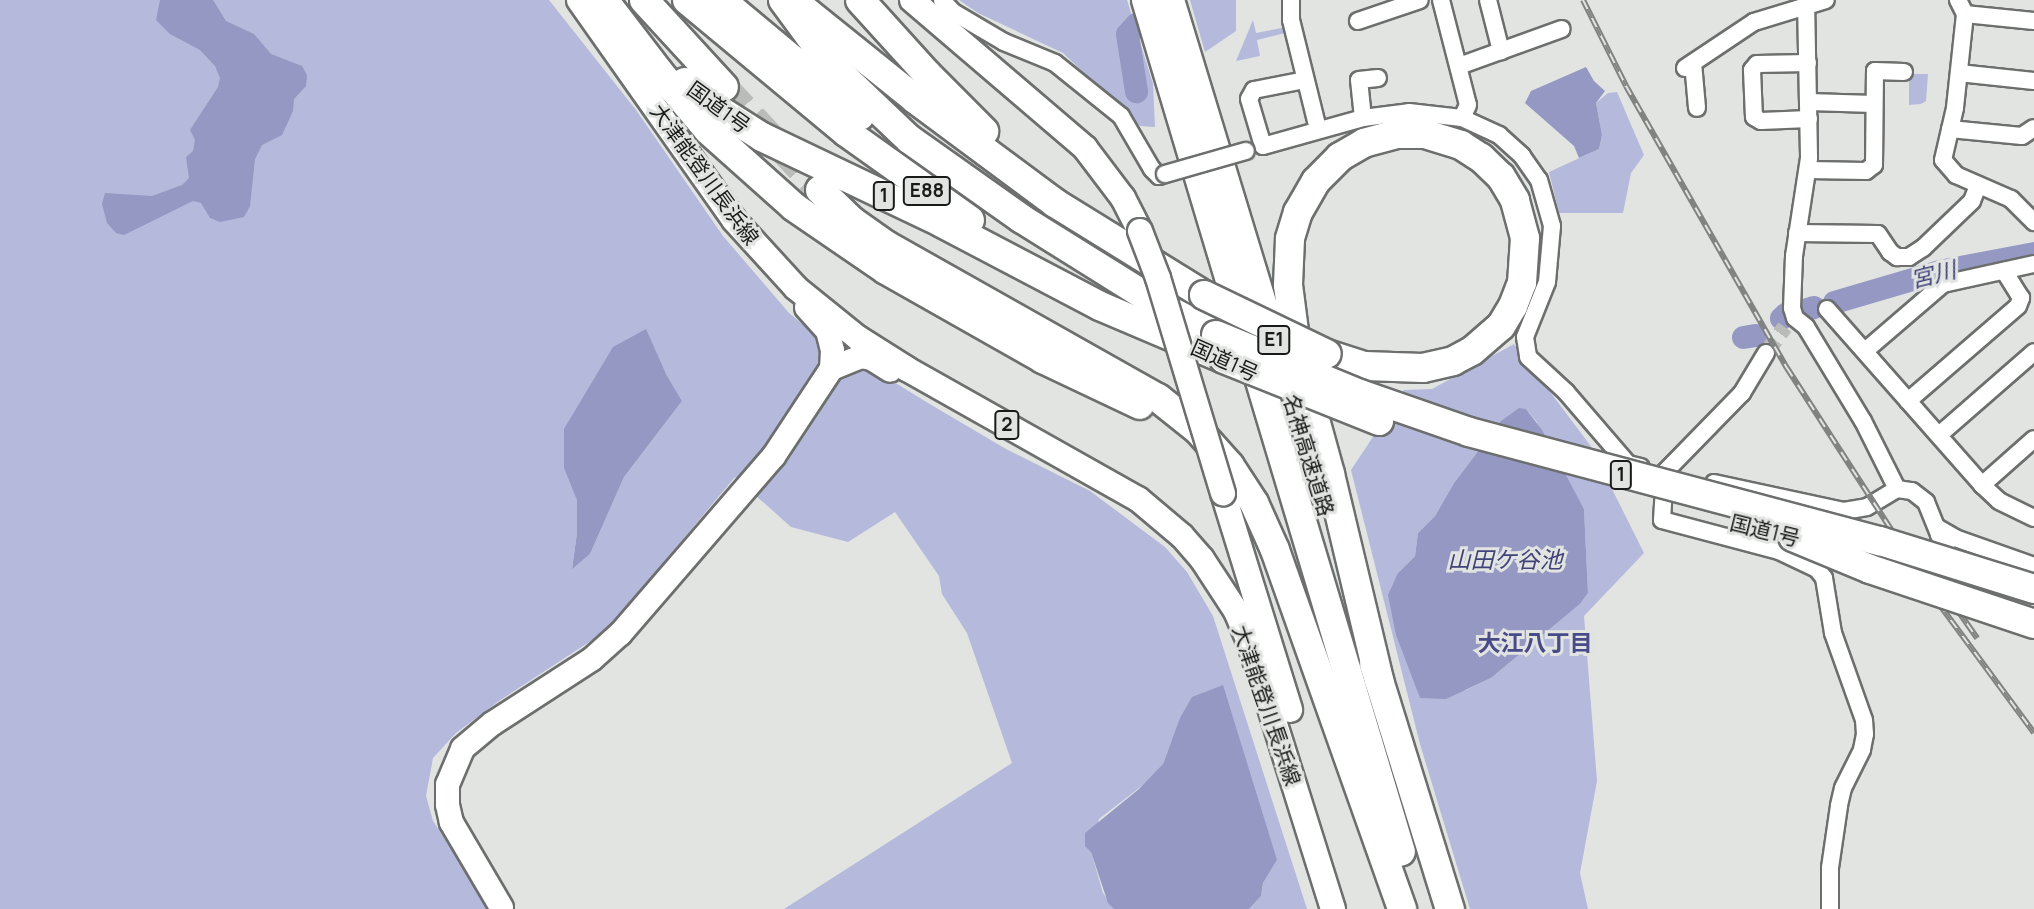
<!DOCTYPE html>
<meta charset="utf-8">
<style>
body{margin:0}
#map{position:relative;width:2034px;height:909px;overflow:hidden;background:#e1e4e1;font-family:Manrope,"Noto Sans JP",sans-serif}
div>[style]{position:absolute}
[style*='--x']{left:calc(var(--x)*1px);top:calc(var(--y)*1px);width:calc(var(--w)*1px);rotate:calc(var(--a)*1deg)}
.green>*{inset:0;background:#b5b9dc}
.water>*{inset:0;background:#9498c2}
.river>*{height:23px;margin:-11.5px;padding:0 11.5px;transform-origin:11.5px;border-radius:11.5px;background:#9498c2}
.street-tunnel>*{height:16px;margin-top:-8px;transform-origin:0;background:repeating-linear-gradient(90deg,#b9bcb9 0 16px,transparent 0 24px)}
.highway-tunnel>*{height:28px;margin-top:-14px;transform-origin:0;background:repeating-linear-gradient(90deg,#b9bcb9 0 28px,transparent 0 42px)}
.roads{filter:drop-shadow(2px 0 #6c6f6d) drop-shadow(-2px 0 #6c6f6d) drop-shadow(0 2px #6c6f6d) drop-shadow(0 -2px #6c6f6d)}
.street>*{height:16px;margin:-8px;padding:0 8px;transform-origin:8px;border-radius:8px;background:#fff}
.secondary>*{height:23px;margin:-11.5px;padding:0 11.5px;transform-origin:11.5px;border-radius:11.5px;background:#fff}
.primary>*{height:24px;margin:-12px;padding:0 12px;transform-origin:12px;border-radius:12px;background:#fff}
.highway>*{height:28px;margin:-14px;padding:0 14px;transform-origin:14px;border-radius:14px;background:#fff}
.rail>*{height:6px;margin-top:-3px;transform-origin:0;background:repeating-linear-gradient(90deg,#e1e4e1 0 10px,#808381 0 20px);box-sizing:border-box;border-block:2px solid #808381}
.bridges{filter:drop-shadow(2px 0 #6c6f6d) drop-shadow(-2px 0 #6c6f6d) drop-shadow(0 2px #6c6f6d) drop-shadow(0 -2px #6c6f6d)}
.street-bridge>*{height:16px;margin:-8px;padding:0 8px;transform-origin:8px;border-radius:8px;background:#fff}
.primary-bridge>*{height:24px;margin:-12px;padding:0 12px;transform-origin:12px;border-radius:12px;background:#fff}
.highway-bridge>*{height:28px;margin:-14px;padding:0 14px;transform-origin:14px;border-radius:14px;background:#fff}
span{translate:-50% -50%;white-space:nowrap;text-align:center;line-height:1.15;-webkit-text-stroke:6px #e1e4e1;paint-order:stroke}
.shield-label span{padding:2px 5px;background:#e1e4e1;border:2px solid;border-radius:5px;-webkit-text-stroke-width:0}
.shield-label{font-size:19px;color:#191b1a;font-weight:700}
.street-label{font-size:21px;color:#191b1a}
.water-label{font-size:23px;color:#404279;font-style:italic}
.neighbourhood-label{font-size:23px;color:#494b89;font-weight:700}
</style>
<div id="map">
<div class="green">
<i style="clip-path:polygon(evenodd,0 0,549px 0,636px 110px,723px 236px,789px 313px,811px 331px,928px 403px,1006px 449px,1090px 491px,1165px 547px,1187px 572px,1213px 616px,1307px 909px,1249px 909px,1261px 896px,1263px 883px,1277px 860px,1172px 740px,1163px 764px,1152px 778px,1099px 819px,1091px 852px,1103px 893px,1114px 909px,784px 909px,1012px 763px,967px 633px,942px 594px,939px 576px,895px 512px,848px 542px,791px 527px,735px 477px,606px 631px,499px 701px,456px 733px,433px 758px,426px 796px,433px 821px,492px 909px,0 909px,0 0,666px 374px,682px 401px,624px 477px,590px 554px,572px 568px,577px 533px,577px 500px,666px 374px)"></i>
<i style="clip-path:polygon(959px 0,1127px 0,1153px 84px,1155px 127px,1140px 126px,1063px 53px,978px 13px)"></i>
<i style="clip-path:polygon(1190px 0,1236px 0,1236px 31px,1205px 52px)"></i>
<i style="clip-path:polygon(1253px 20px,1256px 33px,1287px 27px,1289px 32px,1257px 40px,1260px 56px,1236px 61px)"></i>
<i style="clip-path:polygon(1909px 74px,1928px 74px,1926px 101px,1921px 104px,1909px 105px)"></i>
<i style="clip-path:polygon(1617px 92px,1644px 155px,1631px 173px,1623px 213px,1559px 213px,1549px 172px,1599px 149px,1602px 135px,1596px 103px,1608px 93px)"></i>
<i style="clip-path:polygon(evenodd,1514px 344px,1590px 445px,1644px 553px,1584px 616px,1597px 781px,1580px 873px,1588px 909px,1470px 909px,1420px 744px,1351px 470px,1404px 390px,1432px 389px,1514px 344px,1526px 409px,1536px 421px,1584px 509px,1588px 593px,1580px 604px,1491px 678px,1466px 690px,1420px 698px,1410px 666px,1398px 573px,1415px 556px,1418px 533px,1435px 516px,1454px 483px,1501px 421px,1526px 409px)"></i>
</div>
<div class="water">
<i style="clip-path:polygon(160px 0,213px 0,226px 21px,254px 34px,271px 54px,302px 66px,307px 75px,306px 86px,294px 99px,293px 111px,282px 135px,262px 145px,255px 159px,250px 206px,244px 217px,220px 222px,210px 218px,201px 203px,193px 201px,124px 235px,116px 233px,107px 223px,102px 204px,105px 193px,152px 196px,182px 185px,189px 178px,186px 157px,193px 151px,195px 140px,190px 130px,218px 87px,220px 78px,215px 66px,200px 50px,170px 34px,156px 20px)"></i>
<i style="clip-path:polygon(1586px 67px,1594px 81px,1605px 91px,1596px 103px,1602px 135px,1599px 149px,1579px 158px,1574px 146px,1525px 103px,1531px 91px)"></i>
<i style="clip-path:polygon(646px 329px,666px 374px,682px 401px,624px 477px,590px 554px,572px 569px,577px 533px,577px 500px,564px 468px,564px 429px,613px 347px)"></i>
<i style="clip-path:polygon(1519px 408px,1526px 409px,1542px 430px,1584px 509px,1588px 593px,1580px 604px,1491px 678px,1446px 699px,1420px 698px,1396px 635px,1388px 595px,1398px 573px,1415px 556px,1418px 533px,1435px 516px,1454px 483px,1501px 421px)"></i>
<i style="clip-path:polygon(1223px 685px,1277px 860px,1263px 883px,1261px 896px,1249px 909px,1114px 909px,1108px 903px,1091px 852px,1085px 846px,1085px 833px,1139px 789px,1163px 764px,1180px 718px,1192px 697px)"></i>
</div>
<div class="river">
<i style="--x:1136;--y:24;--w:13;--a:132"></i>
<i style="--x:1127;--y:34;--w:58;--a:81"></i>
<i style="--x:1834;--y:302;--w:109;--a:-16.4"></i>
<i style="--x:1939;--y:271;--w:97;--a:-10.7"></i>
<i style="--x:1801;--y:311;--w:13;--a:-18"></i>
<i style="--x:1781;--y:318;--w:6;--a:-45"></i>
<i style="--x:1743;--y:337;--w:13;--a:-9"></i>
</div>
<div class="street-tunnel">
<i style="--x:1766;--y:353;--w:32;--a:-54"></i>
</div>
<div class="highway-tunnel">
<i style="--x:724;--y:87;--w:141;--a:47"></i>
</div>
<div class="roads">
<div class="street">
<i style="--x:942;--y:0;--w:16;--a:47"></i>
<i style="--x:953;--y:12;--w:59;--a:30.5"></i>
<i style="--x:1004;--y:42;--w:55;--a:22.4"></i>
<i style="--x:1055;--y:63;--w:85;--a:38.8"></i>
<i style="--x:1121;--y:116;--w:61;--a:59.7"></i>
<i style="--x:1152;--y:169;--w:10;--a:45"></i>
<i style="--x:1159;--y:176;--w:6;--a:-18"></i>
<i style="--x:1291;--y:0;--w:20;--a:90"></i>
<i style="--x:1291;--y:20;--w:112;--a:76.1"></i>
<i style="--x:1441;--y:0;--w:108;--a:75.6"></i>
<i style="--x:1468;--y:105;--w:14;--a:115"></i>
<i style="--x:1488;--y:0;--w:53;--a:75.7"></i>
<i style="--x:1806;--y:0;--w:158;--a:88.9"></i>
<i style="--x:1809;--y:158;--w:99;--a:98.7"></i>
<i style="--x:1794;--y:256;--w:52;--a:92.2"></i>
<i style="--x:1792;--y:308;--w:10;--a:73"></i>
<i style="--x:1795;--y:318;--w:14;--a:39"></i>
<i style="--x:1806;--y:327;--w:110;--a:58.8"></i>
<i style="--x:1863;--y:421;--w:76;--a:63.4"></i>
<i style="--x:1958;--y:0;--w:16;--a:63"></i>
<i style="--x:1965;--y:14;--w:95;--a:96.1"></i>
<i style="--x:1955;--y:108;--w:53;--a:103"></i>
<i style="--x:1943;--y:160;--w:20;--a:49"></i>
<i style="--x:1956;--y:175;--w:60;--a:23.6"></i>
<i style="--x:2011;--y:199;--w:33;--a:45"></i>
<i style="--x:1965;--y:14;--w:69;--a:5.8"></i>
<i style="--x:1358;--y:21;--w:65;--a:-18.7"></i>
<i style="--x:1693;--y:63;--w:45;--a:84.9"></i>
<i style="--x:1808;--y:63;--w:51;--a:178.9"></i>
<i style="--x:1757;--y:64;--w:8;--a:130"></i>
<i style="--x:1752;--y:70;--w:47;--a:87.6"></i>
<i style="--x:1754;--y:117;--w:8;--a:30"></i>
<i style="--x:1761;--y:121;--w:48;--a:-2.4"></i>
<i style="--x:1459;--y:66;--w:109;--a:-19.8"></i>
<i style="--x:1685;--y:68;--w:83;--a:-33.7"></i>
<i style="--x:1754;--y:22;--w:75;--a:-17"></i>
<i style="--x:1959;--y:73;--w:75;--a:6.1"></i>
<i style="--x:1305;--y:80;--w:52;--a:168.9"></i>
<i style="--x:1254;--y:90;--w:10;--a:119"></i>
<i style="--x:1249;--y:99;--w:49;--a:73.4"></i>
<i style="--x:1263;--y:146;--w:104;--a:-15.6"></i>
<i style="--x:1363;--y:118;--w:46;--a:-7.4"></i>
<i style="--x:1409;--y:112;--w:53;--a:6.5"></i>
<i style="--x:1462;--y:118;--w:41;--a:24.7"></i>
<i style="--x:1499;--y:135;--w:31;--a:42"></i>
<i style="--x:1522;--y:156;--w:29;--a:55"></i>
<i style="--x:1539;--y:180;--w:48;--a:74.2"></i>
<i style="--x:1552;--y:226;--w:56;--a:95.1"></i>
<i style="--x:1547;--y:282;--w:59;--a:111.8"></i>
<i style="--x:1525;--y:337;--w:20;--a:81"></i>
<i style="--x:1528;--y:357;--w:52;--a:42.6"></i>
<i style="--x:1566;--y:392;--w:95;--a:49.3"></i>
<i style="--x:1628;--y:464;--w:13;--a:13"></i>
<i style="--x:1809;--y:102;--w:65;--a:1.8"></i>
<i style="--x:1363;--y:118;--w:38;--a:-96"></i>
<i style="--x:1359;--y:80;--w:19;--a:-6"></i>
<i style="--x:1950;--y:129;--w:72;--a:5.6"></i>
<i style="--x:2022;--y:136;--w:14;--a:-34"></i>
<i style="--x:1808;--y:170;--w:58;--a:1"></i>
<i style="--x:1866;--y:171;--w:10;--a:-37"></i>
<i style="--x:1874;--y:165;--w:94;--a:-89.4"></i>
<i style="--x:1875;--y:71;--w:29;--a:2"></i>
<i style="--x:1797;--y:233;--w:81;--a:0.7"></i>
<i style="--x:1878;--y:234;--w:22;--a:56"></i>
<i style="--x:1890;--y:252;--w:9;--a:36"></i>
<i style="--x:1897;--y:257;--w:12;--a:0"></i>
<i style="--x:1909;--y:257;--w:17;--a:-33"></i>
<i style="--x:1923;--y:248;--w:68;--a:-43.8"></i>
<i style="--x:1972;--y:201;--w:17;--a:-69"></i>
<i style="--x:1827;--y:309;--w:235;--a:48.6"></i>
<i style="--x:1982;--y:485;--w:23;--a:43"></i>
<i style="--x:1999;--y:501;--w:39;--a:26"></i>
<i style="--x:1865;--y:351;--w:103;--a:-40.7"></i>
<i style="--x:1943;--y:284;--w:93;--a:-12.4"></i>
<i style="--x:1766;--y:353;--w:47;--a:121"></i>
<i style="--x:1742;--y:393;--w:110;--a:134.3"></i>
<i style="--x:1665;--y:472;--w:48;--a:93.6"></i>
<i style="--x:1662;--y:520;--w:121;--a:14.8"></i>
<i style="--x:1779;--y:551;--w:42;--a:25.3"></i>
<i style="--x:1817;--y:569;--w:11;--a:52"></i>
<i style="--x:1824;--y:578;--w:56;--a:80.7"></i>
<i style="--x:1833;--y:633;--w:92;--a:70.4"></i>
<i style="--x:1864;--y:720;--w:14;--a:86"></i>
<i style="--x:1865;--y:734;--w:16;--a:101"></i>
<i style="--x:1862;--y:750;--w:42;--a:116.6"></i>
<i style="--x:1843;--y:788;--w:18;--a:103"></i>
<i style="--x:1839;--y:806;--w:63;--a:98.3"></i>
<i style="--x:1830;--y:868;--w:41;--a:90"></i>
<i style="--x:1908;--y:401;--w:145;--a:-40.8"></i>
<i style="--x:2018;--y:306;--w:9;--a:-69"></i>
<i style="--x:2021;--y:298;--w:32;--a:-122"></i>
<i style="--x:1939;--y:435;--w:126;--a:-41.1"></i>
<i style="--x:1714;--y:483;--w:133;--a:12.2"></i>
<i style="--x:1844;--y:511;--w:23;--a:-10"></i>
<i style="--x:1867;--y:507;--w:35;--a:-31"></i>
<i style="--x:1897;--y:489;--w:15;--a:8"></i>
<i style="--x:1912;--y:491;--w:18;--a:38"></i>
<i style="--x:1926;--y:502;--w:35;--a:68"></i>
<i style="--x:1939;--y:535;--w:81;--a:61.8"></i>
<i style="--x:1982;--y:485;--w:69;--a:-41.5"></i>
<i style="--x:1938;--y:528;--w:20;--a:30"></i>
<i style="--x:1955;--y:538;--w:84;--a:19.5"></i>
</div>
<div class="secondary">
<i style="--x:806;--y:307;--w:31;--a:48"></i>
<i style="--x:827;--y:330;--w:21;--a:76"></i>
<i style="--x:832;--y:350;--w:18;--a:93"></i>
<i style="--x:501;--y:907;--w:99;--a:-120.5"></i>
<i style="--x:451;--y:822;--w:18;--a:-103"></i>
<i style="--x:447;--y:804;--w:20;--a:-90"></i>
<i style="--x:447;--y:784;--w:39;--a:-67"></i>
<i style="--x:462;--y:748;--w:39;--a:-40"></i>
<i style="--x:492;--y:723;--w:118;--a:-32.9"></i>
<i style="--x:591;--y:659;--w:39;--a:-42"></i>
<i style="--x:620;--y:633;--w:234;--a:-49.2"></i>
<i style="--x:773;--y:456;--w:105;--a:-56.6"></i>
<i style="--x:831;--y:368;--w:31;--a:-22"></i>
<i style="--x:860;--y:356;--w:11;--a:10"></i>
<i style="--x:871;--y:358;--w:22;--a:32"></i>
</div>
<div class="primary">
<i style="--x:579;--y:0;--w:269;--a:54.8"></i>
<i style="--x:734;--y:220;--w:92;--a:47.6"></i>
<i style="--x:796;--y:288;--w:80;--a:38.9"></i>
<i style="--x:858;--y:338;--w:58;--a:32.3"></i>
<i style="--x:907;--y:369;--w:265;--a:29.4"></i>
<i style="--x:1138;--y:499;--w:57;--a:40.1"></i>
<i style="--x:1182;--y:536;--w:30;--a:49"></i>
<i style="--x:1202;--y:559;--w:62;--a:56.8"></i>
<i style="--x:1236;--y:611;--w:33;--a:67"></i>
<i style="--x:1249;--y:641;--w:281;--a:72.6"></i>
<i style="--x:912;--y:0;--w:228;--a:40.5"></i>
<i style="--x:1085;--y:148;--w:63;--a:52.8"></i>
<i style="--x:1123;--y:198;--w:37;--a:63"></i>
<i style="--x:1223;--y:493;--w:227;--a:72.8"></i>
</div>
<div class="highway">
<i style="--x:604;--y:0;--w:91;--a:52.6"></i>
<i style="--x:659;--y:72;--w:76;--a:49.8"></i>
<i style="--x:708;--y:130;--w:115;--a:41.8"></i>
<i style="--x:794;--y:207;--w:112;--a:34.4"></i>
<i style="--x:886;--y:270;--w:180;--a:29.5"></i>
<i style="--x:1043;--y:359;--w:107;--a:25.4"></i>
<i style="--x:644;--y:0;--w:118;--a:47.4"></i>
<i style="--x:687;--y:0;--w:207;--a:39.7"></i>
<i style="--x:846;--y:132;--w:152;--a:35.4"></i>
<i style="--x:721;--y:0;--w:181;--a:39.8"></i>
<i style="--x:783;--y:0;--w:79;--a:53.7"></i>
<i style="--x:830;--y:64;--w:109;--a:43.5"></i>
<i style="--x:909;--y:139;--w:138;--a:35.3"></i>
<i style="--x:1022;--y:219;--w:164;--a:32"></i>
<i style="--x:1161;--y:306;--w:62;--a:27.8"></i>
<i style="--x:860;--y:0;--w:100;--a:47.8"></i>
<i style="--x:927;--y:74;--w:81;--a:45"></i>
<i style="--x:1146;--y:0;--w:889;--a:73.34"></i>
<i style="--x:1170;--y:0;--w:361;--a:73.1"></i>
<i style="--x:797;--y:4;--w:151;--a:38.8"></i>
<i style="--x:915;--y:99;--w:174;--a:36.6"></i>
<i style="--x:1055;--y:203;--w:175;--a:31.7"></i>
<i style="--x:685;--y:82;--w:33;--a:41"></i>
<i style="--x:710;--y:104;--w:62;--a:32.4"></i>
<i style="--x:762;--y:137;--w:199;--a:25.5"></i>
<i style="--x:942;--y:223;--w:178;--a:27.7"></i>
<i style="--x:1100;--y:306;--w:135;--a:23.1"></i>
<i style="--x:820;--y:190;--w:45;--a:44.1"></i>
<i style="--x:852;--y:221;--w:42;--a:35.2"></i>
<i style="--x:886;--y:245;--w:312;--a:29.4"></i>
<i style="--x:1158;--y:398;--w:51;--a:38.7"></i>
<i style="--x:1198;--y:430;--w:48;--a:48.4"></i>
<i style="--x:1230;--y:466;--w:44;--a:57"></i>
<i style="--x:1254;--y:503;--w:51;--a:65.9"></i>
<i style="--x:1275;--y:550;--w:381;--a:70.5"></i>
<i style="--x:1327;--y:354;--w:40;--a:18"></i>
<i style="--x:1365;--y:366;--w:58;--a:2"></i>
<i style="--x:1423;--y:368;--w:31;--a:-13"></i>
<i style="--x:1453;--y:361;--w:21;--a:-28"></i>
<i style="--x:1472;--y:351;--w:38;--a:-41"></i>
<i style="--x:1501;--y:326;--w:23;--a:-59"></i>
<i style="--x:1513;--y:306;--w:25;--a:-69"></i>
<i style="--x:1522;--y:283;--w:45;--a:-86.2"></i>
<i style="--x:1525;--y:238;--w:39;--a:-105"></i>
<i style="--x:1515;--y:200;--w:27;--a:-121"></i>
<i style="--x:1501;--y:177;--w:28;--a:-136"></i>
<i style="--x:1481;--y:158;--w:24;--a:-147"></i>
<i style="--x:1461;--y:145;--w:39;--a:-163"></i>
<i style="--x:1424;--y:134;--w:27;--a:180"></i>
<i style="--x:1397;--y:134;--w:34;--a:165"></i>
<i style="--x:1364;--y:143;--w:28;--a:150"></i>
<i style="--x:1340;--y:157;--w:34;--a:135"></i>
<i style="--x:1316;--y:181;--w:36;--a:120"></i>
<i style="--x:1298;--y:212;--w:28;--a:107"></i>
<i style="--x:1290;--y:239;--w:46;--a:92.5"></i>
<i style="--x:1288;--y:285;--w:70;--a:82.6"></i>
<i style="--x:1297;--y:354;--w:124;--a:74.6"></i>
<i style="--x:1330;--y:474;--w:212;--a:76.6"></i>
<i style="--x:1374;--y:664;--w:257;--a:72.8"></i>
</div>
</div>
<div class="rail">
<i style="--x:1583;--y:0;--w:96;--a:63.4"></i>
<i style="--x:1626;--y:86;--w:325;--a:60.3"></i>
<i style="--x:1787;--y:368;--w:281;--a:57.2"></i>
<i style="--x:1939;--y:604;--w:160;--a:53.6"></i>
<i style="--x:1921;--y:558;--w:98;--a:55"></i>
</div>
<div class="bridges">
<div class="street-bridge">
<i style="--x:1165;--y:174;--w:84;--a:-15.9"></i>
</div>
<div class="primary-bridge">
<i style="--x:1140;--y:231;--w:50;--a:69"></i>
<i style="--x:1158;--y:278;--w:225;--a:73.2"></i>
</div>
<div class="highway-bridge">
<i style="--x:1204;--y:295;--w:136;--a:25.6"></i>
<i style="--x:1216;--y:335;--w:156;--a:22.3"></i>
<i style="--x:1360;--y:394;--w:115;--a:19.2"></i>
<i style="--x:1469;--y:432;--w:425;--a:14.9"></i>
<i style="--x:1880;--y:541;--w:161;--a:17.3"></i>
<i style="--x:1224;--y:359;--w:167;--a:21.8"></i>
<i style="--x:1793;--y:537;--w:83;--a:22.6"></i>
<i style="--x:1870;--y:569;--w:173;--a:18.5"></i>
</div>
</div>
<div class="shield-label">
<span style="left:927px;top:191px">E88</span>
<span style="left:884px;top:196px">1</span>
<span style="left:1274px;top:340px">E1</span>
<span style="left:1007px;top:425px">2</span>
<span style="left:1621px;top:475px">1</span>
</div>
<div class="street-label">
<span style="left:719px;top:107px;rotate:36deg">国道1号</span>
<span style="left:705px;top:174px;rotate:54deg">大津能登川長浜線</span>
<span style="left:1225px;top:360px;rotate:24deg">国道1号</span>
<span style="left:1309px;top:455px;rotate:73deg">名神高速道路</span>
<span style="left:1765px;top:530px;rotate:14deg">国道1号</span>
<span style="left:1267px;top:705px;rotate:71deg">大津能登川長浜線</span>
</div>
<div class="water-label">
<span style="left:1933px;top:274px;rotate:-14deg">宮川</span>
<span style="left:1505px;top:559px">山田ケ谷池</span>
</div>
<div class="neighbourhood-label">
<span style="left:1535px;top:642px">大江八丁目</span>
</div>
</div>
